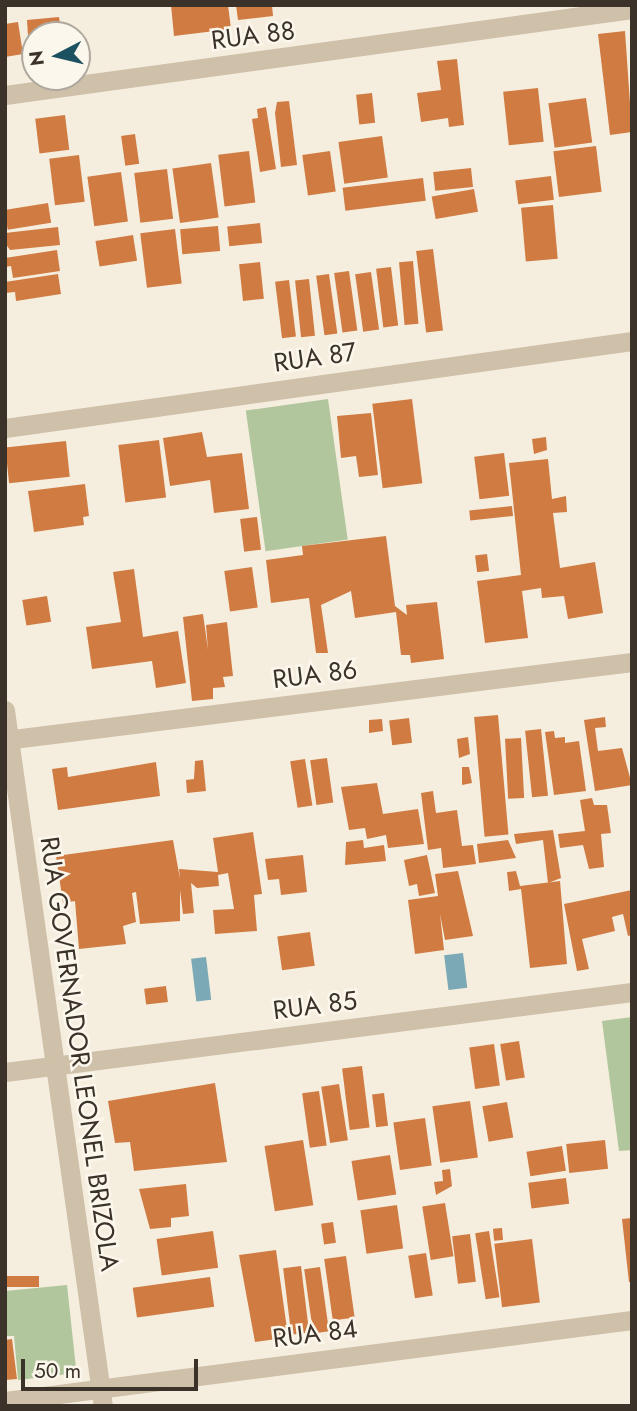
<!DOCTYPE html>
<style>
body{margin:0}
#map{position:relative;width:637px;height:1411px;overflow:hidden;background:#f5eedf;font-family:Jost,sans-serif}
div>[style]{position:absolute}
[style*='--x']{left:calc(var(--x)*1px);top:calc(var(--y)*1px);width:calc(var(--w)*1px);rotate:calc(var(--a)*1deg)}
.green>*{inset:0;background:#b2c69d;transform-origin:0 0}
.water>*{inset:0;background:#7ba9b5;transform-origin:0 0}
.building>*{inset:0;background:#d07b42;transform-origin:0 0}
.minor>*{height:19px;margin:-9.5px;padding:0 9.5px;transform-origin:9.5px;border-radius:9.5px;background:#cfc0a9}
span{translate:-50% -50%;white-space:nowrap;text-align:center;line-height:1.15;-webkit-text-stroke:5px #fcf7ec;paint-order:stroke}
.street-label{font-size:26px;color:#3b3229}
.frame{position:absolute;inset:0;border:7px solid #3b3229;pointer-events:none}
.north{position:absolute;left:21px;top:21px;width:70px;height:70px;box-sizing:border-box;background:#fcf7ec;border:2px solid #afa89e;border-radius:50%;rotate:263deg;font-size:19px;font-weight:700;line-height:28px;text-align:center;color:#3b3229}
.north::after{content:'';display:block;margin:auto;width:24px;height:32px;background:#1b5161;clip-path:polygon(50% 0,100% 100%,50% 72%,0 100%)}
.scale{position:absolute;left:21px;top:1359px;width:177px;height:32px;box-sizing:border-box;border:4px solid #3b3229;border-top:0;padding-left:9px;font-size:21px;line-height:24px;white-space:nowrap;color:#3b3229;-webkit-text-stroke:5px #fcf7ec;paint-order:stroke}
</style>
<div id="map">
<div class="green">
<i style="left:328px;top:399px;width:142px;height:83px;rotate:82deg"></i>
<i style="clip-path:polygon(632px 1017px,632px 1150px,619px 1151px,602px 1021px)"></i>
<i style="clip-path:polygon(67px 1285px,76px 1368px,68px 1374px,18px 1380px,14px 1336px,5px 1336px,5px 1291px)"></i>
</div>
<div class="water">
<i style="left:463px;top:953px;width:35px;height:19px;rotate:83deg"></i>
<i style="left:206px;top:957px;width:43px;height:15px;rotate:83deg"></i>
</div>
<div class="building">
<i style="clip-path:polygon(171px 5px,228px 5px,231px 29px,174px 36px)"></i>
<i style="clip-path:polygon(236px 5px,272px 5px,273px 16px,238px 20px)"></i>
<i style="clip-path:polygon(59px 17px,61px 31px,35px 35px,35px 52px,29px 51px,27px 20px)"></i>
<i style="clip-path:polygon(18px 22px,23px 54px,5px 57px,5px 24px)"></i>
<i style="clip-path:polygon(625px 31px,632px 132px,610px 135px,598px 34px)"></i>
<i style="clip-path:polygon(457px 59px,464px 125px,449px 127px,448px 118px,421px 122px,417px 93px,441px 90px,437px 61px)"></i>
<i style="left:538px;top:88px;width:54px;height:35px;rotate:84deg"></i>
<i style="left:372px;top:93px;width:30px;height:16px;rotate:84deg"></i>
<i style="left:586px;top:98px;width:45px;height:38px;rotate:82deg"></i>
<i style="clip-path:polygon(289px 101px,297px 165px,281px 167px,275px 113px,277px 102px)"></i>
<i style="clip-path:polygon(266px 107px,276px 169px,260px 172px,252px 119px,258px 118px,257px 109px)"></i>
<i style="left:65px;top:115px;width:35px;height:30px;rotate:83deg"></i>
<i style="left:135px;top:134px;width:30px;height:14px;rotate:82deg"></i>
<i style="left:382px;top:136px;width:42px;height:44px;rotate:82deg"></i>
<i style="left:596px;top:146px;width:46px;height:43px;rotate:83deg"></i>
<i style="left:249px;top:151px;width:52px;height:31px;rotate:83deg"></i>
<i style="left:330px;top:151px;width:41px;height:28px;rotate:82deg"></i>
<i style="left:79px;top:155px;width:47px;height:30px;rotate:83deg"></i>
<i style="left:211px;top:163px;width:55px;height:39px;rotate:82deg"></i>
<i style="left:471px;top:168px;width:19px;height:38px;rotate:84deg"></i>
<i style="left:167px;top:169px;width:50px;height:33px;rotate:83deg"></i>
<i style="left:121px;top:172px;width:50px;height:34px;rotate:82deg"></i>
<i style="left:551px;top:176px;width:24px;height:36px;rotate:83deg"></i>
<i style="left:423px;top:178px;width:23px;height:81px;rotate:83deg"></i>
<i style="left:474px;top:189px;width:23px;height:43px;rotate:80deg"></i>
<i style="left:48px;top:203px;width:20px;height:44px;rotate:81deg"></i>
<i style="left:553px;top:205px;width:54px;height:32px;rotate:85deg"></i>
<i style="left:260px;top:223px;width:20px;height:33px;rotate:84deg"></i>
<i style="left:218px;top:226px;width:25px;height:38px;rotate:85deg"></i>
<i style="clip-path:polygon(58px 227px,60px 245px,10px 250px,5px 243px,5px 233px)"></i>
<i style="left:175px;top:229px;width:55px;height:35px;rotate:83deg"></i>
<i style="left:133px;top:235px;width:26px;height:38px;rotate:81deg"></i>
<i style="left:433px;top:249px;width:82px;height:17px;rotate:83deg"></i>
<i style="clip-path:polygon(57px 250px,60px 271px,13px 278px,11px 266px,5px 267px,5px 258px)"></i>
<i style="left:413px;top:261px;width:63px;height:14px;rotate:85deg"></i>
<i style="left:260px;top:262px;width:37px;height:21px;rotate:84deg"></i>
<i style="left:391px;top:267px;width:59px;height:15px;rotate:83deg"></i>
<i style="left:349px;top:271px;width:60px;height:15px;rotate:82deg"></i>
<i style="left:371px;top:272px;width:58px;height:16px;rotate:82deg"></i>
<i style="clip-path:polygon(58px 274px,61px 294px,16px 301px,15px 292px,5px 293px,5px 282px)"></i>
<i style="left:329px;top:274px;width:60px;height:13px;rotate:82deg"></i>
<i style="left:309px;top:279px;width:57px;height:14px;rotate:84deg"></i>
<i style="left:289px;top:280px;width:57px;height:14px;rotate:83deg"></i>
<i style="left:412px;top:399px;width:85px;height:40px;rotate:83deg"></i>
<i style="clip-path:polygon(371px 413px,378px 475px,359px 477px,356px 456px,341px 458px,337px 416px)"></i>
<i style="clip-path:polygon(202px 432px,207px 457px,242px 453px,249px 509px,214px 513px,210px 480px,170px 486px,163px 438px)"></i>
<i style="clip-path:polygon(546px 437px,547px 450px,534px 454px,532px 439px)"></i>
<i style="left:159px;top:440px;width:58px;height:41px;rotate:83deg"></i>
<i style="left:66px;top:441px;width:36px;height:61px;rotate:84deg"></i>
<i style="left:504px;top:453px;width:43px;height:30px;rotate:83deg"></i>
<i style="clip-path:polygon(548px 459px,552px 499px,566px 496px,567px 512px,553px 513px,560px 568px,595px 562px,603px 613px,568px 619px,564px 596px,542px 598px,541px 588px,522px 591px,528px 638px,485px 643px,477px 581px,521px 575px,509px 463px)"></i>
<i style="clip-path:polygon(85px 484px,89px 516px,83px 517px,84px 525px,34px 532px,28px 491px)"></i>
<i style="left:512px;top:506px;width:10px;height:43px;rotate:84deg"></i>
<i style="left:257px;top:517px;width:33px;height:17px;rotate:83deg"></i>
<i style="clip-path:polygon(386px 536px,395px 606px,407px 615px,406px 605px,437px 602px,444px 659px,411px 663px,410px 655px,401px 655px,396px 612px,355px 618px,351px 591px,321px 605px,328px 653px,316px 653px,309px 598px,271px 603px,266px 560px,303px 555px,302px 546px)"></i>
<i style="left:487px;top:554px;width:17px;height:12px;rotate:83deg"></i>
<i style="left:252px;top:567px;width:41px;height:28px;rotate:82deg"></i>
<i style="clip-path:polygon(134px 569px,143px 637px,178px 631px,186px 683px,156px 688px,152px 661px,92px 669px,86px 627px,121px 622px,113px 572px)"></i>
<i style="left:47px;top:596px;width:26px;height:25px;rotate:81deg"></i>
<i style="clip-path:polygon(203px 614px,208px 650px,206px 625px,227px 622px,233px 676px,223px 677px,225px 687px,213px 688px,213px 699px,192px 701px,183px 617px)"></i>
<i style="left:498px;top:715px;width:120px;height:24px;rotate:85deg"></i>
<i style="clip-path:polygon(605px 717px,606px 727px,595px 728px,598px 751px,622px 748px,632px 785px,595px 791px,584px 720px)"></i>
<i style="left:409px;top:718px;width:25px;height:20px;rotate:83deg"></i>
<i style="clip-path:polygon(382px 719px,383px 731px,369px 733px,369px 720px)"></i>
<i style="left:541px;top:729px;width:67px;height:16px;rotate:84deg"></i>
<i style="clip-path:polygon(554px 731px,555px 738px,565px 737px,565px 743px,579px 741px,586px 791px,554px 795px,545px 732px)"></i>
<i style="clip-path:polygon(468px 737px,470px 754px,459px 758px,457px 739px)"></i>
<i style="left:521px;top:738px;width:60px;height:16px;rotate:87deg"></i>
<i style="left:327px;top:758px;width:45px;height:17px;rotate:82deg"></i>
<i style="left:305px;top:759px;width:47px;height:15px;rotate:81deg"></i>
<i style="clip-path:polygon(203px 760px,206px 791px,187px 793px,186px 780px,194px 779px,195px 761px)"></i>
<i style="clip-path:polygon(156px 762px,160px 796px,58px 810px,52px 769px,67px 767px,68px 777px)"></i>
<i style="clip-path:polygon(462px 767px,469px 767px,472px 783px,462px 785px)"></i>
<i style="clip-path:polygon(377px 783px,383px 814px,418px 809px,424px 844px,388px 848px,386px 835px,367px 839px,365px 828px,349px 830px,341px 787px)"></i>
<i style="clip-path:polygon(433px 791px,436px 813px,457px 810px,462px 846px,473px 845px,476px 864px,443px 868px,441px 848px,428px 850px,421px 793px)"></i>
<i style="clip-path:polygon(592px 798px,594px 805px,607px 805px,611px 833px,601px 834px,604px 867px,589px 869px,583px 845px,560px 848px,558px 834px,585px 831px,580px 800px)"></i>
<i style="clip-path:polygon(553px 830px,561px 878px,548px 883px,543px 840px,516px 844px,514px 834px)"></i>
<i style="clip-path:polygon(253px 832px,262px 894px,254px 895px,257px 931px,215px 934px,213px 910px,234px 909px,228px 873px,218px 875px,219px 886px,197px 888px,191px 883px,194px 913px,183px 914px,180px 890px,180px 921px,140px 924px,136px 892px,132px 893px,136px 922px,123px 926px,126px 944px,79px 949px,75px 901px,63px 903px,56px 856px,173px 840px,180px 879px,179px 869px,218px 872px,213px 838px)"></i>
<i style="clip-path:polygon(363px 840px,364px 848px,384px 845px,386px 861px,345px 865px,346px 842px)"></i>
<i style="clip-path:polygon(508px 840px,516px 858px,479px 863px,477px 844px)"></i>
<i style="clip-path:polygon(303px 855px,307px 892px,281px 895px,279px 879px,268px 880px,265px 859px)"></i>
<i style="clip-path:polygon(427px 855px,435px 893px,419px 896px,417px 884px,409px 886px,404px 860px)"></i>
<i style="clip-path:polygon(458px 871px,473px 936px,445px 940px,440px 914px,444px 950px,415px 954px,408px 900px,438px 896px,435px 874px)"></i>
<i style="clip-path:polygon(516px 871px,520px 886px,560px 881px,567px 964px,530px 968px,521px 889px,509px 891px,507px 872px)"></i>
<i style="clip-path:polygon(632px 890px,632px 935px,628px 936px,623px 914px,612px 917px,615px 931px,582px 939px,589px 969px,577px 971px,564px 904px)"></i>
<i style="left:310px;top:932px;width:34px;height:33px;rotate:82deg"></i>
<i style="left:166px;top:986px;width:16px;height:22px;rotate:83deg"></i>
<i style="left:519px;top:1041px;width:37px;height:19px;rotate:81deg"></i>
<i style="left:494px;top:1044px;width:42px;height:25px;rotate:82deg"></i>
<i style="left:362px;top:1066px;width:62px;height:20px;rotate:83deg"></i>
<i style="clip-path:polygon(215px 1083px,227px 1162px,134px 1171px,130px 1142px,115px 1143px,108px 1101px)"></i>
<i style="left:339px;top:1084px;width:57px;height:18px;rotate:81deg"></i>
<i style="left:319px;top:1091px;width:55px;height:17px;rotate:82deg"></i>
<i style="left:384px;top:1093px;width:33px;height:12px;rotate:83deg"></i>
<i style="left:470px;top:1101px;width:57px;height:38px;rotate:82deg"></i>
<i style="left:507px;top:1102px;width:36px;height:25px;rotate:80deg"></i>
<i style="left:425px;top:1118px;width:48px;height:32px;rotate:82deg"></i>
<i style="left:303px;top:1140px;width:66px;height:39px;rotate:81deg"></i>
<i style="left:605px;top:1140px;width:29px;height:39px;rotate:84deg"></i>
<i style="left:562px;top:1146px;width:25px;height:36px;rotate:81deg"></i>
<i style="left:390px;top:1155px;width:40px;height:39px;rotate:81deg"></i>
<i style="clip-path:polygon(450px 1169px,452px 1186px,436px 1195px,434px 1182px,443px 1181px,442px 1170px)"></i>
<i style="left:566px;top:1178px;width:26px;height:38px;rotate:83deg"></i>
<i style="clip-path:polygon(186px 1184px,189px 1216px,171px 1218px,171px 1227px,150px 1229px,139px 1189px)"></i>
<i style="left:445px;top:1203px;width:54px;height:23px;rotate:81deg"></i>
<i style="left:397px;top:1205px;width:44px;height:37px;rotate:82deg"></i>
<i style="clip-path:polygon(632px 1218px,632px 1282px,629px 1282px,622px 1219px)"></i>
<i style="left:333px;top:1222px;width:21px;height:12px;rotate:82deg"></i>
<i style="left:502px;top:1228px;width:12px;height:9px;rotate:85deg"></i>
<i style="left:213px;top:1231px;width:37px;height:57px;rotate:82deg"></i>
<i style="left:489px;top:1231px;width:67px;height:14px;rotate:81deg"></i>
<i style="left:470px;top:1234px;width:48px;height:18px;rotate:83deg"></i>
<i style="left:532px;top:1239px;width:64px;height:38px;rotate:83deg"></i>
<i style="clip-path:polygon(276px 1250px,287px 1329px,283px 1329px,284px 1338px,255px 1342px,239px 1255px)"></i>
<i style="left:426px;top:1253px;width:43px;height:18px;rotate:81deg"></i>
<i style="left:346px;top:1256px;width:62px;height:22px;rotate:82deg"></i>
<i style="left:301px;top:1266px;width:67px;height:18px;rotate:83deg"></i>
<i style="left:320px;top:1267px;width:65px;height:16px;rotate:82deg"></i>
<i style="left:39px;top:1276px;width:11px;height:34px;rotate:90deg"></i>
<i style="left:210px;top:1277px;width:30px;height:78px;rotate:82deg"></i>
<i style="clip-path:polygon(12px 1339px,17px 1379px,5px 1380px,5px 1340px)"></i>
</div>
<div class="minor">
<i style="--x:5;--y:95;--w:633;--a:-7.81"></i>
<i style="--x:5;--y:428;--w:633;--a:-7.9"></i>
<i style="--x:5;--y:710;--w:703;--a:81.99"></i>
<i style="--x:5;--y:740;--w:632;--a:-7.09"></i>
<i style="--x:5;--y:1072;--w:632;--a:-7.27"></i>
<i style="--x:5;--y:1401;--w:632;--a:-7.36"></i>
</div>
<div class="street-label">
<span style="left:253px;top:36px;rotate:-7deg">RUA 88</span>
<span style="left:315px;top:358px;rotate:-8deg">RUA 87</span>
<span style="left:315px;top:675px;rotate:-7deg">RUA 86</span>
<span style="left:315px;top:1006px;rotate:-7deg">RUA 85</span>
<span style="left:79px;top:1054px;rotate:82deg">RUA GOVERNADOR LEONEL BRIZOLA</span>
<span style="left:315px;top:1334px;rotate:-7deg">RUA 84</span>
</div>
<div class="frame"></div>
<div class="north">N</div>
<div class="scale">50 m</div>
</div>
